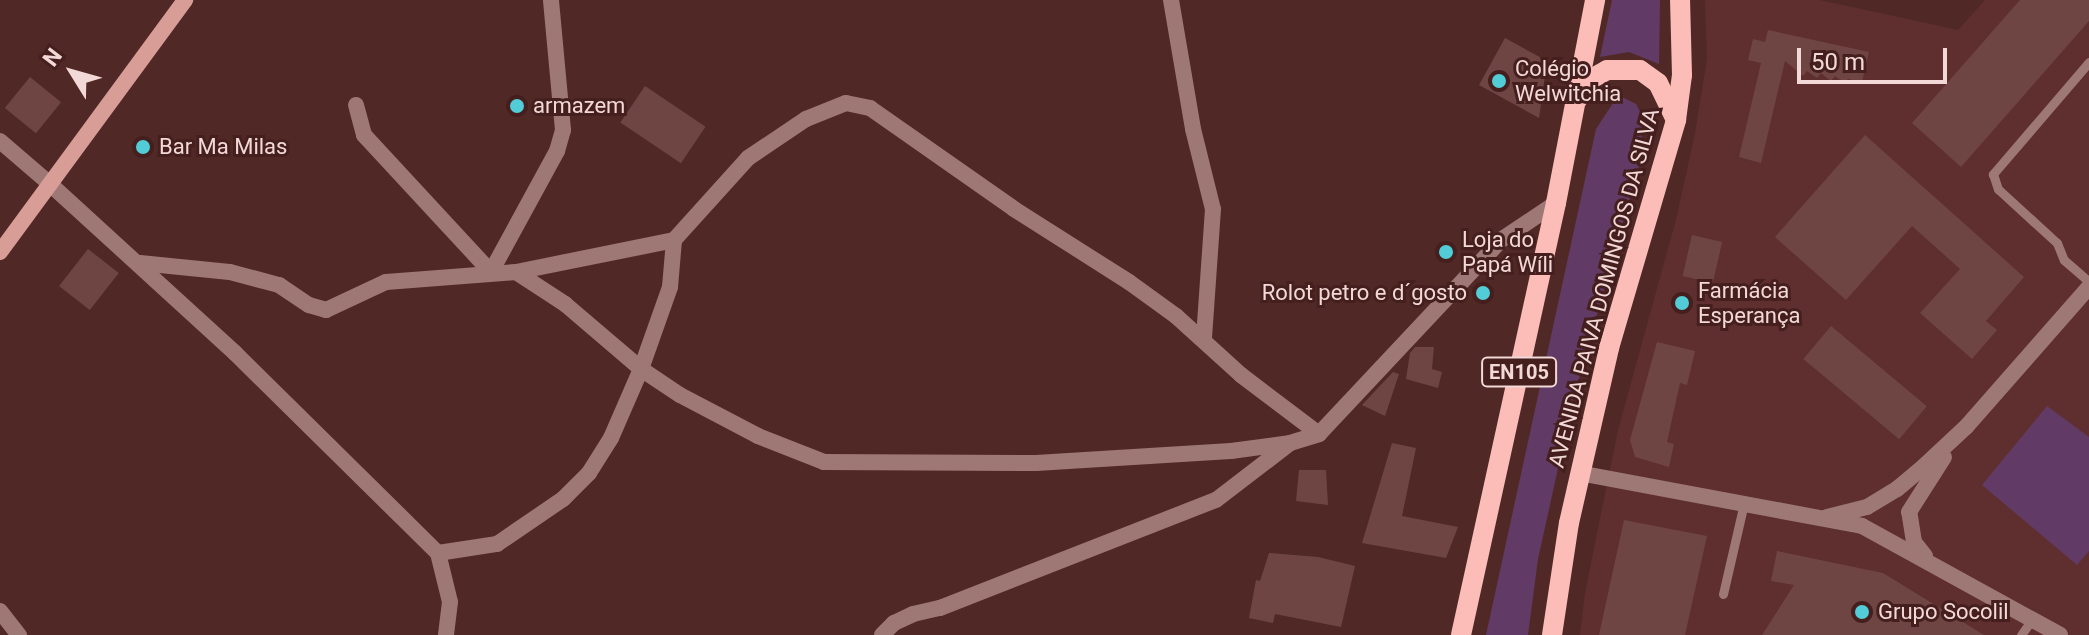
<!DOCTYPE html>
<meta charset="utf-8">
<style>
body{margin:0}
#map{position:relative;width:2089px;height:635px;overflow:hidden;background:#502927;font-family:Roboto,sans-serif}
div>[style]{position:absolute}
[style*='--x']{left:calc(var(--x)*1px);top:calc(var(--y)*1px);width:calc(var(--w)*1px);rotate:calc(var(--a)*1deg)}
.built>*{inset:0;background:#5e2f2e}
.green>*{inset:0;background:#613b65}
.building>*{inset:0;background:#6f4543;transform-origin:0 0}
.service>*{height:9px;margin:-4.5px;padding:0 4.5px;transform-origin:4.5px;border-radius:4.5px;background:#9e7875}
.minor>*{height:16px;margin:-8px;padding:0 8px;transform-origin:8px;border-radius:8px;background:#9e7875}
.tertiary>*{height:16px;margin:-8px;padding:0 8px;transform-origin:8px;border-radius:8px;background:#9e7875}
.secondary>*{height:16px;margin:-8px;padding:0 8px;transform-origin:8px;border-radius:8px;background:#d99d98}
.primary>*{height:20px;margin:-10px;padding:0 10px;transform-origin:10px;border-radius:10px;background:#fcbdb9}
.dots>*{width:22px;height:22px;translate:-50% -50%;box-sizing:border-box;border:4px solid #451f1e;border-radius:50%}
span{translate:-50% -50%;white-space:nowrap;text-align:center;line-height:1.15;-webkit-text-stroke:6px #451f1e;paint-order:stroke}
.shield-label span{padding:2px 6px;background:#451f1e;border:2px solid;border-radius:6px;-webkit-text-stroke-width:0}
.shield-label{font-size:20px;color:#f2d8d6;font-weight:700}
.poi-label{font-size:22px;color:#f2d8d6}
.left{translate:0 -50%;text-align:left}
.right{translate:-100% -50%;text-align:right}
.street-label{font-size:22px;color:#f2d8d6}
.north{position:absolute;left:32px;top:32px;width:80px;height:80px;-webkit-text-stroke:6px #451f1e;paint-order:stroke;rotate:307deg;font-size:22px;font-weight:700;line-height:32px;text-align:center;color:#f2d8d6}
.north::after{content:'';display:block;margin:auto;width:28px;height:36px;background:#f2d8d6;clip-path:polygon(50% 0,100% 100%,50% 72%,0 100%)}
.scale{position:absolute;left:1797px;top:48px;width:150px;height:36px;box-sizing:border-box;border:4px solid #f2d8d6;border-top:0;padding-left:10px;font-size:24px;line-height:28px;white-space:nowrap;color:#f2d8d6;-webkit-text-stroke:6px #451f1e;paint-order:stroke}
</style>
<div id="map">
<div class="built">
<i style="clip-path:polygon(1705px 0,1820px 0,1958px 30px,1985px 0,2089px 0,2089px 635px,1580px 635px,1585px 593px,1618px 430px,1676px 220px,1695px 133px,1707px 59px)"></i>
</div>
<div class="green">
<i style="clip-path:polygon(1612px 0,1660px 0,1659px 64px,1629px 52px,1600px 57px)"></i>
<i style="clip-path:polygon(1624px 98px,1636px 104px,1643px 117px,1640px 162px,1574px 396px,1538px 559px,1528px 635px,1486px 635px,1596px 129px,1615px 100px)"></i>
<i style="clip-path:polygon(2047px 406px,2089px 437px,2089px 551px,2077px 565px,1982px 485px)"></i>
</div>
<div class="building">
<i style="clip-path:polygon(2020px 0,2089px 0,2089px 21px,1961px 167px,1912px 123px)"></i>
<i style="clip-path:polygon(1768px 30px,1869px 52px,1862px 82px,1848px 79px,1844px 83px,1835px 76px,1831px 81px,1821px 73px,1817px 78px,1807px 71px,1803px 76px,1785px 61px,1761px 163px,1739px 157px,1761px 63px,1748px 60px,1753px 39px,1765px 42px)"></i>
<i style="clip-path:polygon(1505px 38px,1547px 61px,1539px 118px,1479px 85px)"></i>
<i style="left:30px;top:77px;width:40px;height:40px;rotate:39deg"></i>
<i style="left:645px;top:86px;width:73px;height:44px;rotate:34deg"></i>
<i style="clip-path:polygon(1865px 135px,2024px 277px,1986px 321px,1997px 330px,1972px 359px,1920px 313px,1960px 269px,1912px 226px,1846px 300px,1775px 237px)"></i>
<i style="left:1692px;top:235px;width:31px;height:42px;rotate:13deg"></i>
<i style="left:88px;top:249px;width:39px;height:47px;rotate:38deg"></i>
<i style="left:1831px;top:326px;width:125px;height:43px;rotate:40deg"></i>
<i style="clip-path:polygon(1657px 342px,1695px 351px,1687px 385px,1680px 383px,1667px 442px,1674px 444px,1669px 467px,1635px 457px,1630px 440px)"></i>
<i style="clip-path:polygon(1415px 347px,1434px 347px,1432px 369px,1442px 372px,1438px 388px,1406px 379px,1410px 353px)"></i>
<i style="clip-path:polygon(1393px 372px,1399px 374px,1385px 416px,1362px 405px)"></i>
<i style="clip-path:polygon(1392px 443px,1416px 448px,1402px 516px,1458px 527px,1446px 558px,1362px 543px)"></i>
<i style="clip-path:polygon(1299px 470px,1326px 470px,1328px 505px,1296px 501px)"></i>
<i style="clip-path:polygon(1624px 520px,1707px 536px,1685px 635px,1599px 635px)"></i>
<i style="clip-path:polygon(1777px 551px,1883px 573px,1984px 635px,1762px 635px,1794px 585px,1771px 581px)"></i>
<i style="clip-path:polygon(1269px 553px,1318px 557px,1355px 566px,1341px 627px,1275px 614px,1273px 623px,1249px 618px,1256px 580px,1260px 581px)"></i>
</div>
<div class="service">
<i style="--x:2089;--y:62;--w:148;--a:130.6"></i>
<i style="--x:1993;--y:174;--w:16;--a:72"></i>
<i style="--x:1998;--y:189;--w:80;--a:42.5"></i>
<i style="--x:2057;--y:243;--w:18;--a:68"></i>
<i style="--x:2064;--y:260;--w:33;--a:41"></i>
<i style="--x:1723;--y:594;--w:93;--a:-77"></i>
<i style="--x:2021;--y:635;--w:19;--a:-55"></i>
</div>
<div class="minor">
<i style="--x:1171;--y:0;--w:131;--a:80.3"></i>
<i style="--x:1193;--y:129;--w:82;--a:76"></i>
<i style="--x:1213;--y:209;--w:130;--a:94"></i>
<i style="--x:356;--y:105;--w:31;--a:75"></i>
<i style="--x:364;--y:135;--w:187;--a:47.2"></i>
<i style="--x:491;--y:272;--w:138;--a:-61.4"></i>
<i style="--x:557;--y:151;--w:22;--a:-74"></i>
<i style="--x:563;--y:130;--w:131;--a:-95.3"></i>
<i style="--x:50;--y:184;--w:251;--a:42.4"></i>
<i style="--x:235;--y:353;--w:285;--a:44.6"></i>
<i style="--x:438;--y:553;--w:50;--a:76.2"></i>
<i style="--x:450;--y:602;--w:33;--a:97"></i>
<i style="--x:140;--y:263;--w:90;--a:5.7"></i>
<i style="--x:230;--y:272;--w:51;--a:14.9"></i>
<i style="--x:279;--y:285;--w:36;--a:34"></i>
<i style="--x:309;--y:305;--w:18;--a:16"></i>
<i style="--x:326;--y:310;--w:66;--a:-25"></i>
<i style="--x:386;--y:282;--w:130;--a:-4.4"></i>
<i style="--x:516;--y:272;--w:59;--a:33.1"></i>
<i style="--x:565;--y:304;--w:100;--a:40.5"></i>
<i style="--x:641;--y:369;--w:47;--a:33.7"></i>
<i style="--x:680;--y:395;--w:88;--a:27.7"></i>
<i style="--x:758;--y:436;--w:71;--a:21.5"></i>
<i style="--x:824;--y:462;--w:212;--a:0.3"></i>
<i style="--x:1036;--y:463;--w:195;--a:-3.5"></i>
<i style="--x:1231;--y:451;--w:60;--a:-7.7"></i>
<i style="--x:1290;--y:443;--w:30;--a:-17"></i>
<i style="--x:1319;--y:434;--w:266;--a:-46.8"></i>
<i style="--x:1501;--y:240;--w:66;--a:-33.9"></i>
<i style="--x:516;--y:272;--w:161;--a:-11.4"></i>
<i style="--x:674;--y:240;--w:110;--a:-47.9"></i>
<i style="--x:748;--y:158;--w:70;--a:-33.9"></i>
<i style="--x:806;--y:119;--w:43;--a:-21.8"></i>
<i style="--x:846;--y:103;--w:25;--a:12"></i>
<i style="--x:870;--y:108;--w:176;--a:35"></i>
<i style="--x:1014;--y:209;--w:136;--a:32.4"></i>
<i style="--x:1129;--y:282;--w:58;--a:35.9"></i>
<i style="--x:1176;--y:316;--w:88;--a:42.2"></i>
<i style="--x:1241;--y:375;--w:98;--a:37.1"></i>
<i style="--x:438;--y:553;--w:60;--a:-8.7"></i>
<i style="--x:497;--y:544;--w:80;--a:-34.3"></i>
<i style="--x:563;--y:499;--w:37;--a:-45"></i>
<i style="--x:589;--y:473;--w:41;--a:-57.8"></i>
<i style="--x:611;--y:438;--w:75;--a:-66.5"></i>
<i style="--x:641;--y:369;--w:87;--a:-70.5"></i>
<i style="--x:670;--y:287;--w:47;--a:-85.1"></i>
<i style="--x:0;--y:611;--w:31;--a:52"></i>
<i style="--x:882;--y:635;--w:17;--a:-45"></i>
<i style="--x:894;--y:623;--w:21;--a:-25"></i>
<i style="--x:913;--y:614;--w:28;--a:-13"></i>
<i style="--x:940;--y:608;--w:296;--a:-21.4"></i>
<i style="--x:1216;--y:500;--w:92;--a:-37.5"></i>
</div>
<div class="tertiary">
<i style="--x:0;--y:141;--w:66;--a:40.7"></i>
<i style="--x:1579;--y:473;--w:288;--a:10.6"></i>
<i style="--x:1862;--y:526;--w:226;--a:28.8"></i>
<i style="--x:1827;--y:517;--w:41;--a:-14"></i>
<i style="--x:1867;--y:507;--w:35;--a:-31"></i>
<i style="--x:1897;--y:489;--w:35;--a:-40"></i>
<i style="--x:1924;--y:466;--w:57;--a:-42.9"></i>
<i style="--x:1966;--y:427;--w:186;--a:-48.7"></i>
<i style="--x:1925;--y:556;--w:18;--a:-128"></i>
<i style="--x:1914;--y:542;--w:30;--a:-99"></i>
<i style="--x:1909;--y:512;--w:65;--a:-57.5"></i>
</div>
<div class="secondary">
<i style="--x:0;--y:252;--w:313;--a:-53.7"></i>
</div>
<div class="primary">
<i style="--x:1577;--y:100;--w:25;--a:-56"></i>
<i style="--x:1591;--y:79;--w:18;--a:-29"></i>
<i style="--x:1607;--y:70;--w:33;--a:0"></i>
<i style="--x:1640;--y:70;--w:22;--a:36"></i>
<i style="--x:1658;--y:83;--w:41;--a:64.1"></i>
<i style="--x:1461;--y:635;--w:442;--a:-77.6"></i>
<i style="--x:1556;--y:203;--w:207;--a:-79.1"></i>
<i style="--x:1552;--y:635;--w:113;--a:-81.4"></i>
<i style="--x:1569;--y:523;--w:180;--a:-77.1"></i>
<i style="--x:1609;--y:348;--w:238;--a:-73.6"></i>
<i style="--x:1676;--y:120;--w:45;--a:-82.4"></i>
<i style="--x:1682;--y:75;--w:75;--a:-91.5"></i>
</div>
<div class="dots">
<i style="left:1499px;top:81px;background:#52ccd6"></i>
<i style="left:517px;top:106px;background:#52ccd6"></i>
<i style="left:143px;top:147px;background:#52ccd6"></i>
<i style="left:1446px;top:252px;background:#52ccd6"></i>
<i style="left:1483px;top:293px;background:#52ccd6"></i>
<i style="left:1682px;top:303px;background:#52ccd6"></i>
<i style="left:1862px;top:612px;background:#52ccd6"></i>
</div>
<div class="shield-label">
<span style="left:1519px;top:372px">EN105</span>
</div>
<div class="poi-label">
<span class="left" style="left:1515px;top:81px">Colégio<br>Welwitchia</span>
<span class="left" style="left:533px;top:106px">armazem</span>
<span class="left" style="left:159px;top:147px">Bar Ma Milas</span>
<span class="left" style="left:1462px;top:252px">Loja do<br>Papá Wíli</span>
<span class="left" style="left:1698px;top:303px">Farmácia<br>Esperança</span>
<span class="right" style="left:1467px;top:293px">Rolot petro e d´gosto</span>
<span class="left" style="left:1878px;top:612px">Grupo Socolil</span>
</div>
<div class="street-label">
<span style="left:1604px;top:288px;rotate:-75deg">AVENIDA PAIVA DOMINGOS DA SILVA</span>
</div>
<div class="north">N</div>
<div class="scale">50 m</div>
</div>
